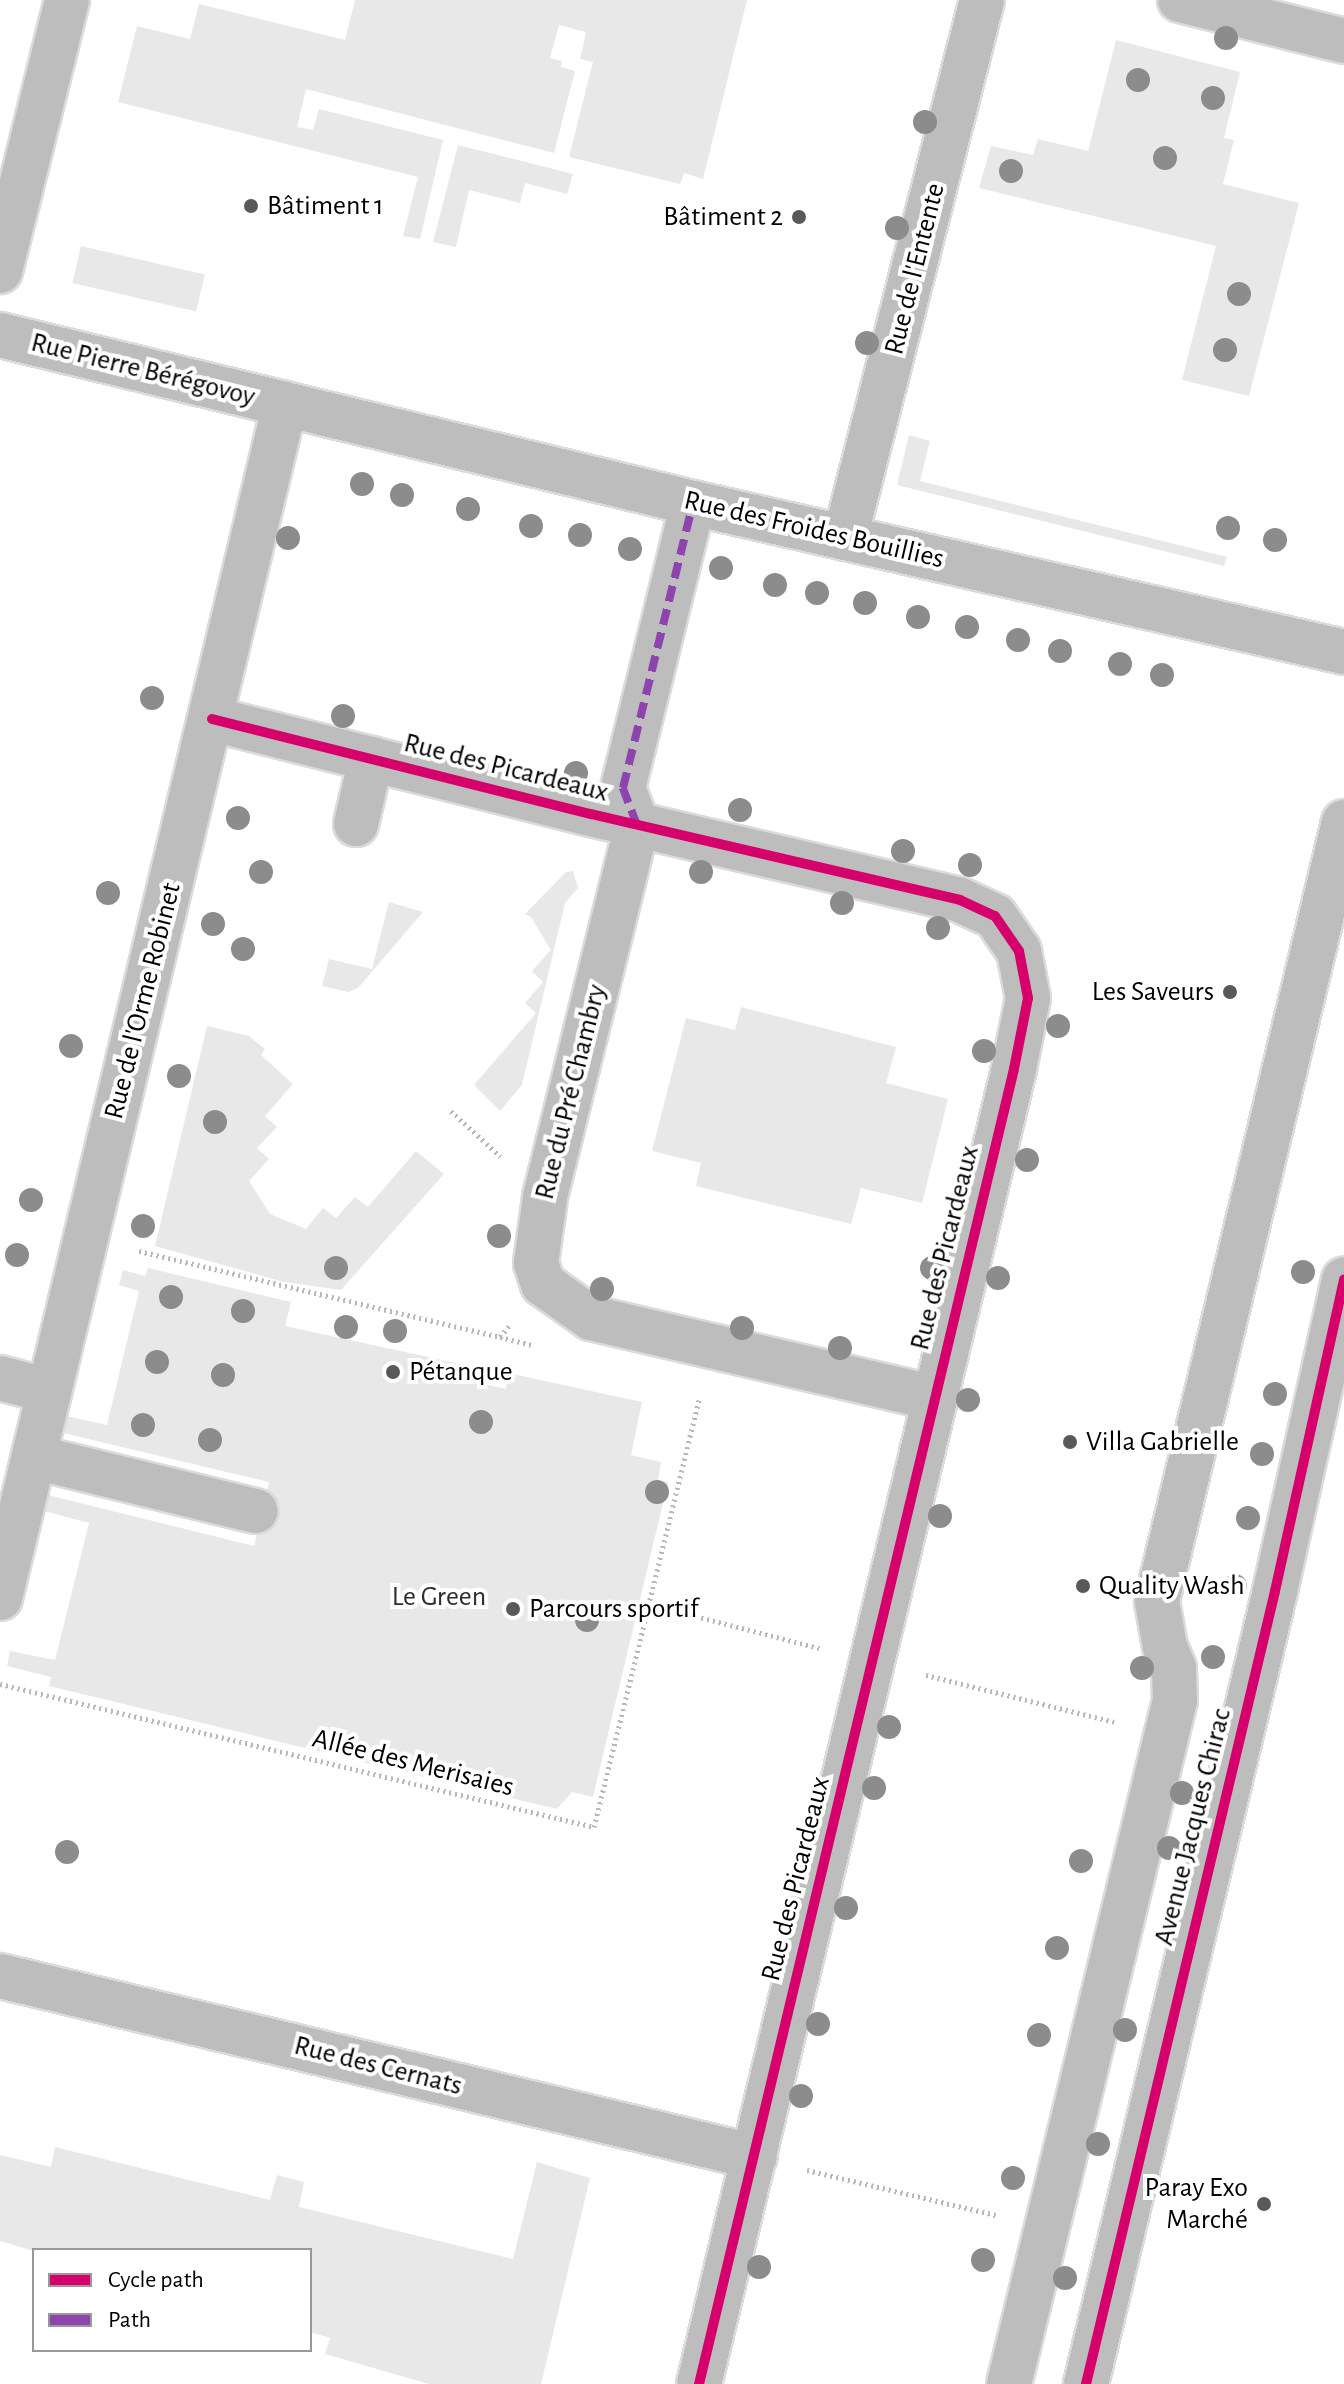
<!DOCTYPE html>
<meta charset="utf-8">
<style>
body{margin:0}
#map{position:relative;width:1344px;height:2384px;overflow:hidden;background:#fff;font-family:"Alegreya Sans",sans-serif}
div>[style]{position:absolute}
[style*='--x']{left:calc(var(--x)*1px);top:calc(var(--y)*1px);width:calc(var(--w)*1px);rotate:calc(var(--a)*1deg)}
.green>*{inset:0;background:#e8e8e8;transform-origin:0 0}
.path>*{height:5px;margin-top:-2.5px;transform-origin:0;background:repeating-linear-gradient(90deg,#b8b8b8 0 2px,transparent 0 6px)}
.roads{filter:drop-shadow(2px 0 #dbdbdb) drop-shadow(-2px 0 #dbdbdb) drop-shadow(0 2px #dbdbdb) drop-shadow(0 -2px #dbdbdb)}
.minor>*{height:44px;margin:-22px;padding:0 22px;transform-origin:22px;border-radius:22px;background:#bdbdbd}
.major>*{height:44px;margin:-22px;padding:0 22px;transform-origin:22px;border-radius:22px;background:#bdbdbd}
.quiet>*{height:8px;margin-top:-4px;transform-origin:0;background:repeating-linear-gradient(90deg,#8e44ad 0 16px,transparent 0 24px)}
.cycleway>*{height:10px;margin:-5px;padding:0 5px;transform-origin:5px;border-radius:5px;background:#d6006c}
.trees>*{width:24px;height:24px;margin:-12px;border-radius:50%;background:#8c8c8c}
.dots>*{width:22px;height:22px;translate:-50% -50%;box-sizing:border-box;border:4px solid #fff;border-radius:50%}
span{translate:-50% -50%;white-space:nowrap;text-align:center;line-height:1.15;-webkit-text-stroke:8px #fff;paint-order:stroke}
.poi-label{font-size:28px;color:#000}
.left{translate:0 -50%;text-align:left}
.right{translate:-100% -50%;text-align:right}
.street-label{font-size:28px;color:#000}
.park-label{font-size:28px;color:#2d2d2d}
.legend{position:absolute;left:32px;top:2248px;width:280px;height:104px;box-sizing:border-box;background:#fff;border:2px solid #999;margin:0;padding:10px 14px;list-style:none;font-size:24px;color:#000}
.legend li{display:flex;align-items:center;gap:16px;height:40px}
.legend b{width:40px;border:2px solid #999}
</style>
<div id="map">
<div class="green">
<i style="clip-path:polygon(355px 0,747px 0,703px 179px,684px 173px,680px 184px,569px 157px,593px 62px,580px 59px,586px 32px,559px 25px,550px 58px,562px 61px,561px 67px,575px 71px,554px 153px,306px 89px,297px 127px,313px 130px,319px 109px,443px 140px,420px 239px,403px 236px,418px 177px,118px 102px,137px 26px,190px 39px,199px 4px,345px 40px)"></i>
<i style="clip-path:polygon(1116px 40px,1240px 72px,1224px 138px,1234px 140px,1223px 184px,1299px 203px,1249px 396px,1182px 380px,1216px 246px,979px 188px,991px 146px,1033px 155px,1038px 139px,1088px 151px)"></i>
<i style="clip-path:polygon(458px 145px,573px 174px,567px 194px,525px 183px,520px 203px,469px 190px,456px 247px,433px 242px)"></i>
<i style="left:81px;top:246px;width:127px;height:38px;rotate:13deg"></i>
<i style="clip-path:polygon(909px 435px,930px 441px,920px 481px,1227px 557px,1224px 566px,897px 485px)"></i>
<i style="clip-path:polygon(573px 871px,578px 888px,565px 903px,522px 1085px,500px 1111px,474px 1085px,536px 1013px,525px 1003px,543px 982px,532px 971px,551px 950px,531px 917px,525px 914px,566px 872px)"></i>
<i style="clip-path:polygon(389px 902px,423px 912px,358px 988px,348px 992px,322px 986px,329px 959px,372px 969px)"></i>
<i style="clip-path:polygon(741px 1007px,896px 1047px,886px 1083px,948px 1099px,922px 1203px,861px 1188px,851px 1224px,696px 1186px,701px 1163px,652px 1151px,686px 1018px,735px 1030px)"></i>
<i style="clip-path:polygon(207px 1026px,249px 1036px,265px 1049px,261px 1055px,293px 1084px,265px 1116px,277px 1127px,257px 1148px,269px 1159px,249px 1181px,270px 1214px,306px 1229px,323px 1208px,336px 1218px,355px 1197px,368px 1207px,416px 1151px,444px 1174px,341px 1290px,284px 1282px,155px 1246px)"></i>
<i style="clip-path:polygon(148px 1268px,291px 1302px,285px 1326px,465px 1365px,463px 1379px,506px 1389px,508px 1373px,642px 1402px,631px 1455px,661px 1462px,658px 1480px,668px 1482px,593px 1797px,572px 1792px,557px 1809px,49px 1686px,51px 1677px,7px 1666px,10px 1651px,55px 1660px,89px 1523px,44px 1511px,48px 1495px,254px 1546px,269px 1482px,63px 1433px,67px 1416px,107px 1425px,139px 1291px,119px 1285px,123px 1270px,145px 1276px)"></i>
<i style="clip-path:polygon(55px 2147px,270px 2200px,277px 2175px,304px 2182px,299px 2207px,513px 2259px,537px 2162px,590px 2178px,541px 2384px,429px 2384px,325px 2354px,330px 2338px,310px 2332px,310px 2250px,34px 2251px,0 2241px,0 2155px,51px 2167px)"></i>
</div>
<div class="path">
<i style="--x:451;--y:1111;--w:67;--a:42.6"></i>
<i style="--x:139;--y:1251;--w:371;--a:13.4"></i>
<i style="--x:509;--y:1326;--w:14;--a:129"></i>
<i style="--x:500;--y:1337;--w:32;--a:14"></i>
<i style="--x:699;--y:1400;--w:210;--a:103.8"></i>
<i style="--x:649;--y:1604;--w:176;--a:14.5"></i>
<i style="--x:926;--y:1675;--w:194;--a:14"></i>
<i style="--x:0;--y:1684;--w:611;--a:13.54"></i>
<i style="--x:594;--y:1827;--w:230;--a:-76.1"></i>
<i style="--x:807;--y:2170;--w:194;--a:13.4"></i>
</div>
<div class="roads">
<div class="minor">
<i style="--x:1180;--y:0;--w:169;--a:14"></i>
<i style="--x:0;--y:271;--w:279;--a:-76.1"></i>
<i style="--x:0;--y:335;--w:713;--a:13.63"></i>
<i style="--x:693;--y:503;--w:668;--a:12.89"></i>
<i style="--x:693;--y:503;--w:293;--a:103.8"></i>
<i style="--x:623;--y:788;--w:40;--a:69"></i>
<i style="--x:637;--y:825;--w:384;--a:103.9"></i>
<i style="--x:545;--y:1198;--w:66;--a:97.9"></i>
<i style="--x:536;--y:1263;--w:22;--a:72"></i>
<i style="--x:543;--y:1284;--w:59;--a:35.3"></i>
<i style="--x:591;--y:1318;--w:352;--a:13.1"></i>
<i style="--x:845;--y:538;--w:555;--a:-75.71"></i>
<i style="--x:212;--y:719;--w:391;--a:14.1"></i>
<i style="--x:591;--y:814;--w:379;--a:13.1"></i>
<i style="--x:960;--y:900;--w:38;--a:25"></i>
<i style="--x:995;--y:916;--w:42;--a:55.6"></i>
<i style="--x:1019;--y:951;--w:48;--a:79.2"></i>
<i style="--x:1028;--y:998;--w:72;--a:101.2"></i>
<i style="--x:1014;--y:1069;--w:1352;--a:103.47"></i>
<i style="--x:356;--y:824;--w:67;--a:-77"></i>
<i style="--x:0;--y:1378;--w:51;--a:14.9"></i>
<i style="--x:34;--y:1457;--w:228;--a:13.7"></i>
<i style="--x:0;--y:1598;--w:1228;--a:-76.58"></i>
<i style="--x:0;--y:1976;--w:776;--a:13.48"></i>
<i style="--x:1009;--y:2384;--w:704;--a:-76.36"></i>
<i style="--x:1175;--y:1700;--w:32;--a:-92"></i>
<i style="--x:1174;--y:1668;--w:23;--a:-113"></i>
<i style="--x:1165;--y:1647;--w:47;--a:-99.9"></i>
<i style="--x:1157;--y:1601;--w:801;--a:-76.5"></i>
</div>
<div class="major">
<i style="--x:1086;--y:2384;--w:815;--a:-76.59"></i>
<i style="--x:1275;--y:1591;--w:319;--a:-77.5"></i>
</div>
</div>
<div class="quiet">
<i style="--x:637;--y:825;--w:40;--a:-111"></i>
<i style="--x:623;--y:788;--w:293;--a:-76.2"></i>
</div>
<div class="cycleway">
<i style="--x:212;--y:719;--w:391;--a:14.1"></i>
<i style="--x:591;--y:814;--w:379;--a:13.1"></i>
<i style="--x:960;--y:900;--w:38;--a:25"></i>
<i style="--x:995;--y:916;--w:42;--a:55.6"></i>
<i style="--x:1019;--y:951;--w:48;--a:79.2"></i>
<i style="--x:1028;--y:998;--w:72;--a:101.2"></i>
<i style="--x:1014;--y:1069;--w:1352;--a:103.47"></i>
<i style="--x:1086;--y:2384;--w:815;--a:-76.59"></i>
<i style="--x:1275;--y:1591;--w:319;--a:-77.5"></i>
</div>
<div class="trees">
<i style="left:1226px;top:38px"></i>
<i style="left:1138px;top:80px"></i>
<i style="left:1213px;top:98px"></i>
<i style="left:925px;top:122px"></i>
<i style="left:1165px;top:158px"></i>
<i style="left:1011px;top:171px"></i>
<i style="left:897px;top:228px"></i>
<i style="left:1239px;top:294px"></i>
<i style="left:867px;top:343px"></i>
<i style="left:1225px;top:350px"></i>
<i style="left:362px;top:484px"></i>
<i style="left:402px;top:495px"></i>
<i style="left:468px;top:509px"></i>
<i style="left:531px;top:526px"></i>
<i style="left:1228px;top:528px"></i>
<i style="left:580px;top:535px"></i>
<i style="left:288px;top:538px"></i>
<i style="left:1275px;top:540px"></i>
<i style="left:630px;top:549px"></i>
<i style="left:721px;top:568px"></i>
<i style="left:775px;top:585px"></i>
<i style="left:817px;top:593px"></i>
<i style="left:865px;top:603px"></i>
<i style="left:918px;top:617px"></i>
<i style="left:967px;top:627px"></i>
<i style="left:1018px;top:640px"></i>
<i style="left:1060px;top:651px"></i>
<i style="left:1120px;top:664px"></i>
<i style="left:1162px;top:675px"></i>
<i style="left:152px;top:698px"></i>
<i style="left:343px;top:716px"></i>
<i style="left:576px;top:773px"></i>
<i style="left:740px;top:810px"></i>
<i style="left:238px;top:818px"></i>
<i style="left:903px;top:851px"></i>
<i style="left:970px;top:865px"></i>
<i style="left:261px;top:872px"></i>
<i style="left:701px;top:872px"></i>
<i style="left:108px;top:893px"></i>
<i style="left:842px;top:903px"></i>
<i style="left:213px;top:924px"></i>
<i style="left:938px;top:928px"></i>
<i style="left:243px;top:949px"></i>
<i style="left:1058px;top:1026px"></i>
<i style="left:71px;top:1046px"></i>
<i style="left:984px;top:1051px"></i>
<i style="left:179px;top:1076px"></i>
<i style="left:215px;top:1122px"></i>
<i style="left:1027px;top:1160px"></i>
<i style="left:31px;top:1200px"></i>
<i style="left:143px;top:1226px"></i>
<i style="left:499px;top:1236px"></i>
<i style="left:17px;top:1255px"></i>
<i style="left:336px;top:1268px"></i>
<i style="left:932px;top:1268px"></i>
<i style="left:1303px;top:1272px"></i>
<i style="left:998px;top:1278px"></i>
<i style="left:602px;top:1289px"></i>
<i style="left:171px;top:1297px"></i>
<i style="left:243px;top:1311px"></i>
<i style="left:346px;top:1327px"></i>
<i style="left:742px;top:1328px"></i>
<i style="left:395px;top:1331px"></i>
<i style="left:840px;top:1348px"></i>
<i style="left:157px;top:1362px"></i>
<i style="left:223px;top:1375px"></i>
<i style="left:1275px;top:1394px"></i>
<i style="left:968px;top:1400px"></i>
<i style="left:481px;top:1422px"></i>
<i style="left:143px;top:1425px"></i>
<i style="left:210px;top:1440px"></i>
<i style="left:1262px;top:1454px"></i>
<i style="left:657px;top:1492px"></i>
<i style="left:940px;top:1516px"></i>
<i style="left:1248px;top:1518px"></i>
<i style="left:1235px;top:1586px"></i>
<i style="left:587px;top:1620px"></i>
<i style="left:1213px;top:1657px"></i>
<i style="left:1142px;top:1668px"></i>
<i style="left:889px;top:1727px"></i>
<i style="left:874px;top:1788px"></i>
<i style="left:1182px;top:1793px"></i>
<i style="left:1169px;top:1848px"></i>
<i style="left:67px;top:1852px"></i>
<i style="left:1081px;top:1861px"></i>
<i style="left:846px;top:1908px"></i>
<i style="left:1057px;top:1948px"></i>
<i style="left:818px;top:2024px"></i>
<i style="left:1125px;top:2030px"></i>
<i style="left:1039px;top:2035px"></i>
<i style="left:801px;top:2096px"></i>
<i style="left:1098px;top:2144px"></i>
<i style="left:1013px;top:2178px"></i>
<i style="left:983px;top:2260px"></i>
<i style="left:759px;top:2267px"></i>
<i style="left:1065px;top:2278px"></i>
</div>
<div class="dots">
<i style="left:251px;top:206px;background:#595959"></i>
<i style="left:799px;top:217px;background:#595959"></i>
<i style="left:1230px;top:992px;background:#595959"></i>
<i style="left:393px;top:1372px;background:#595959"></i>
<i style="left:1070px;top:1442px;background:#595959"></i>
<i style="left:1083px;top:1586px;background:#595959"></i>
<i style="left:513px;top:1609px;background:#595959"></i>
<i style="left:1264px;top:2204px;background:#595959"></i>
</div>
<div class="poi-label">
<span class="left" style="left:267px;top:206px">Bâtiment 1</span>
<span class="right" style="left:783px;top:217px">Bâtiment 2</span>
<span class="right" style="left:1214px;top:992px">Les Saveurs</span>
<span class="left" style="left:409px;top:1372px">Pétanque</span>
<span class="left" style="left:1086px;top:1442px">Villa Gabrielle</span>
<span class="left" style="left:1099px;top:1586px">Quality Wash</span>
<span class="left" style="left:529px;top:1609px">Parcours sportif</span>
<span class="right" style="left:1248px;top:2204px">Paray Exo<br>Marché</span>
</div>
<div class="street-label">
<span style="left:915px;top:269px;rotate:-76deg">Rue de l'Entente</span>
<span style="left:143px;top:370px;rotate:14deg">Rue Pierre Bérégovoy</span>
<span style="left:814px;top:530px;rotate:13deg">Rue des Froides Bouillies</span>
<span style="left:506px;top:768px;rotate:14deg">Rue des Picardeaux</span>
<span style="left:143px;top:1001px;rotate:-76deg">Rue de l'Orme Robinet</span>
<span style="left:571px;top:1092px;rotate:-76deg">Rue du Pré Chambry</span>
<span style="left:945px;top:1248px;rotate:-76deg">Rue des Picardeaux</span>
<span style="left:413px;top:1763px;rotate:14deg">Allée des Merisaies</span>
<span style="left:1193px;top:1827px;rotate:-76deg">Avenue Jacques Chirac</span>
<span style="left:796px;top:1879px;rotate:-76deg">Rue des Picardeaux</span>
<span style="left:378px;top:2066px;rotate:14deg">Rue des Cernats</span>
</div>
<div class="park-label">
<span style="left:439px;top:1597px">Le Green</span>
</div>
<ul class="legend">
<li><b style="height:10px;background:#d6006c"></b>Cycle path</li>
<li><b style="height:10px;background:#8e44ad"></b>Path</li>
</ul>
</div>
